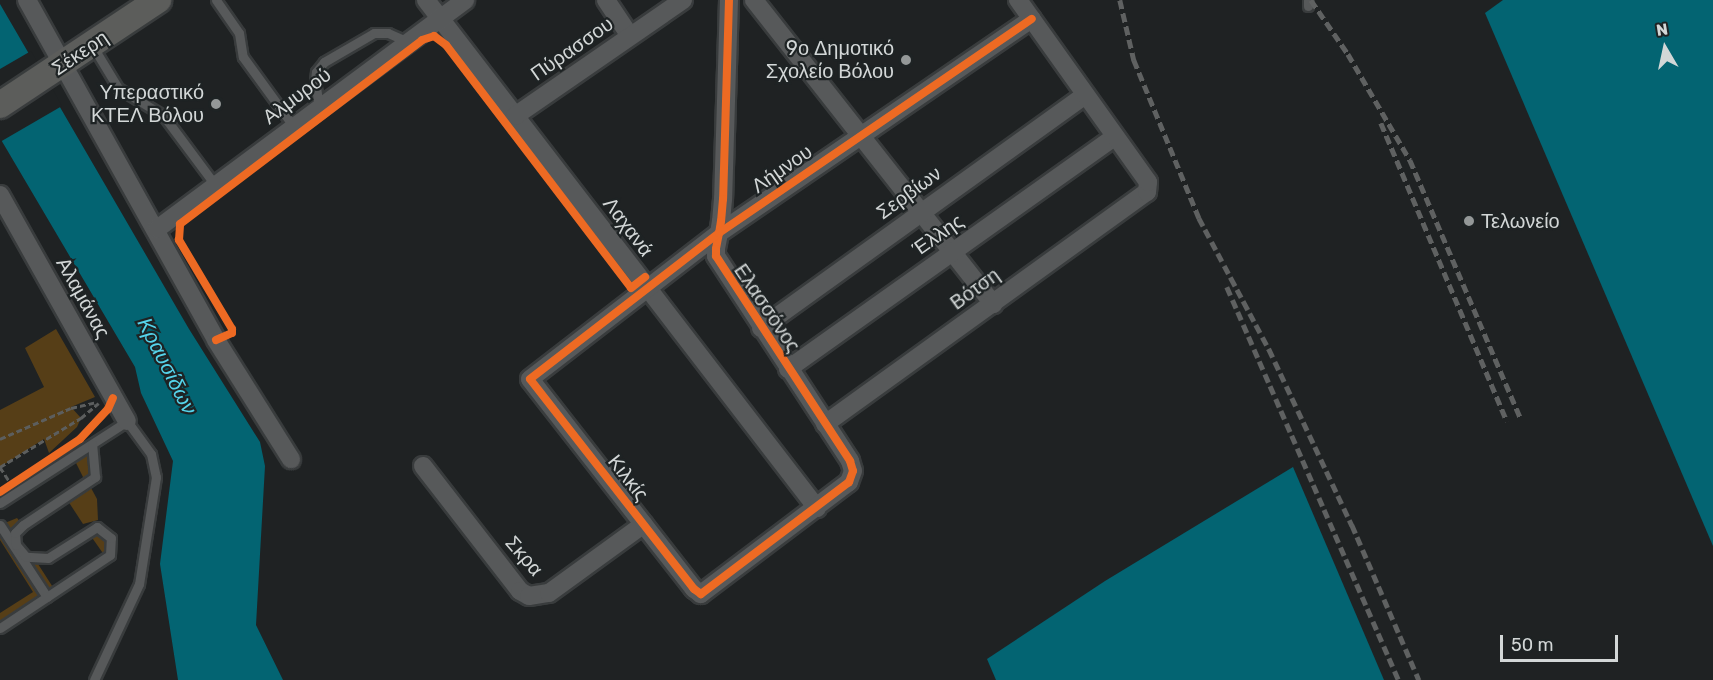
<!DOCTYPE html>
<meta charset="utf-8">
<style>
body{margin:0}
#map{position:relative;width:1713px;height:680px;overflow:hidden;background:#1f2223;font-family:Rubik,sans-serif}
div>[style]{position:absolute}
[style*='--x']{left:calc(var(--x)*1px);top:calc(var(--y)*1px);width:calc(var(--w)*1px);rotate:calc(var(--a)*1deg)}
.green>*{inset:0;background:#563e17}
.water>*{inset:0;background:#036472}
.pier>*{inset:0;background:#1f2223}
.path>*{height:3px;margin-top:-1.5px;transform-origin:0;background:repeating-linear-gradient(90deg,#5c5e5e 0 6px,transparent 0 9px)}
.roads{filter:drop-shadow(2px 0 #393c3d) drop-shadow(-2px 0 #393c3d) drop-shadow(0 2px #393c3d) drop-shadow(0 -2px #393c3d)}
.service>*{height:9px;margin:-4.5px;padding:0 4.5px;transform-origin:4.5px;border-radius:4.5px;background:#57595a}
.minor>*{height:18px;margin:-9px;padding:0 9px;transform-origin:9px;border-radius:9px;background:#57595a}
.secondary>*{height:26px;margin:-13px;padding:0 13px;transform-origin:13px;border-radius:13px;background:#5c5d5b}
.rail>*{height:4.5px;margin-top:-2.25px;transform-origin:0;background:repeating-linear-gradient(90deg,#5f6161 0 9px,transparent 0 13.5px)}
.cycleway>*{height:8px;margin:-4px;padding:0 4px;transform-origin:4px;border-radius:4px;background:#ed6a23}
.dots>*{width:16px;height:16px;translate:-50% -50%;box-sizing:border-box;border:3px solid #1e2324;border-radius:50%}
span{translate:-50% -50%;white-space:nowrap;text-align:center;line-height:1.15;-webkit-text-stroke:4.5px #1e2324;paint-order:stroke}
.poi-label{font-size:20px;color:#d3d7d7}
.right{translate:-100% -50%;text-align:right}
.left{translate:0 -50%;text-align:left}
.street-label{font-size:20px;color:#d3d7d7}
.water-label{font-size:21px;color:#55d3ea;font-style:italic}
.north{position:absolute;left:1635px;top:18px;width:60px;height:60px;-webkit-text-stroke:4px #1e2324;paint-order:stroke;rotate:351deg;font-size:16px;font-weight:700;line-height:24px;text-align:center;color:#d3d7d7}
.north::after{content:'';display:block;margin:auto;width:21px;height:27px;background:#d3d7d7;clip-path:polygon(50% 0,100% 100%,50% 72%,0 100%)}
.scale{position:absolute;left:1500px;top:635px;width:118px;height:27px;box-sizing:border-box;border:3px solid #d3d7d7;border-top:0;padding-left:8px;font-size:18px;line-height:21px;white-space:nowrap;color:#d3d7d7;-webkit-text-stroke:4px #1e2324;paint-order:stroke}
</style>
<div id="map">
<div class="green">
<i style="clip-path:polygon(56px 329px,95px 397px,71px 407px,81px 418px,77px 427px,49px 453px,44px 439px,0 467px,0 410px,44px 387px,25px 348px)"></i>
<i style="clip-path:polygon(88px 447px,92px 474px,85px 481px,73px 457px)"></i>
<i style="clip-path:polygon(90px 486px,97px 499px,98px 520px,83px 524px,68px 501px)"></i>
<i style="clip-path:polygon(17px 518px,23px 525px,15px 533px,27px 557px,48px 558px,38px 564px,56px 592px,0 628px,0 613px,33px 592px,0 540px,0 525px)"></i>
<i style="clip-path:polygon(107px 531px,107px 559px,88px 532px)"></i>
</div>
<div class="water">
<i style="clip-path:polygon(1503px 0,1713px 0,1713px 546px,1485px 13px)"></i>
<i style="clip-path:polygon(0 4px,189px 329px,260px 442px,265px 466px,256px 625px,283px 680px,178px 680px,160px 564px,173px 461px,141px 393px,135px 367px,0 138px)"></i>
<i style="clip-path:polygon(1293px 467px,1384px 680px,996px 680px,987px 659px,1105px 581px)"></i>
</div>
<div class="pier">
<i style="clip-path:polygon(31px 51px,62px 106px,0 142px,0 69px)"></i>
</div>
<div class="path">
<i style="--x:0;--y:439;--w:77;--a:-23.6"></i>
<i style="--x:71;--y:408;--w:26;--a:-13"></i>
<i style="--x:0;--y:467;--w:95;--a:-31.2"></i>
<i style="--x:81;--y:418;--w:23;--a:-40"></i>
<i style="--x:0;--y:467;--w:20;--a:57"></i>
</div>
<div class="roads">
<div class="service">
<i style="--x:216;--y:0;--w:40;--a:55.1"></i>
<i style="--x:239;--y:33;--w:24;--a:81"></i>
<i style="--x:243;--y:57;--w:87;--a:53.9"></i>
<i style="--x:1308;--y:6;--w:6;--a:-90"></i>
<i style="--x:92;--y:45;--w:50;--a:58.8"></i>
<i style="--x:118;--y:88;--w:52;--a:31"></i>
<i style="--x:163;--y:115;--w:89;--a:53.3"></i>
<i style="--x:319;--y:108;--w:27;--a:-98"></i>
<i style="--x:315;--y:81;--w:9;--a:-84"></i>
<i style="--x:316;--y:72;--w:13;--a:-51"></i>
<i style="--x:324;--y:62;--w:58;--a:-30.1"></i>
<i style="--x:374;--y:33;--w:14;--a:0"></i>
<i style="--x:388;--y:33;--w:22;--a:24"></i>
<i style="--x:0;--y:503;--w:151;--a:-32.8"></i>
<i style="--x:127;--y:421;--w:41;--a:54"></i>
<i style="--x:151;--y:454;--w:24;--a:78"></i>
<i style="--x:156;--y:477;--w:108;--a:99"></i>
<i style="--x:139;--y:584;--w:106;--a:115.1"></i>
<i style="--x:0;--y:525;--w:86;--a:56.9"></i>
<i style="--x:0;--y:628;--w:132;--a:-33.6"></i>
<i style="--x:110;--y:555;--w:17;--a:-87"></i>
<i style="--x:111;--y:538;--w:18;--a:-142"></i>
<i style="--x:97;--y:527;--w:58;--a:147.7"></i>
<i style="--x:48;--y:558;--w:22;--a:-177"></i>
<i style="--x:26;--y:557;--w:16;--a:-130"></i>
<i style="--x:16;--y:545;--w:12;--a:-95"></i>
<i style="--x:15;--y:533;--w:11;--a:-45"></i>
<i style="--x:23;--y:525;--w:87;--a:-33.7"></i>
<i style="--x:95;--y:477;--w:33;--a:-95"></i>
</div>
<div class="minor">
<i style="--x:27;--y:0;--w:389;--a:60.9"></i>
<i style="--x:216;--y:340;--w:141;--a:57.8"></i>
<i style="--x:426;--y:0;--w:641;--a:52.42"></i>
<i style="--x:606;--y:0;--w:43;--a:56.3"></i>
<i style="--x:729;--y:0;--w:199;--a:91.7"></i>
<i style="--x:723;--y:199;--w:22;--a:95"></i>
<i style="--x:721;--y:221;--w:12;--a:99"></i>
<i style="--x:719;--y:233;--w:16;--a:101"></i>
<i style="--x:716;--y:249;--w:7;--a:90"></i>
<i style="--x:716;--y:256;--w:245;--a:56.8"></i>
<i style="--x:850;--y:461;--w:10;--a:73"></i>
<i style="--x:853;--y:471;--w:12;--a:110"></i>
<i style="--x:849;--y:482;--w:186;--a:142.9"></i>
<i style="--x:701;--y:594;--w:9;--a:-144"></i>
<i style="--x:694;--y:589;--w:266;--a:-128"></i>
<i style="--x:530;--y:379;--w:239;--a:-37.7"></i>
<i style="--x:719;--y:233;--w:379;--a:-34.4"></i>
<i style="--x:754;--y:0;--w:387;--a:51.8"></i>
<i style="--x:515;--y:116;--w:204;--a:-34.6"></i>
<i style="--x:0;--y:195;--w:259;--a:60.7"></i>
<i style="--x:157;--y:229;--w:384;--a:-36.6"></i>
<i style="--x:761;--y:328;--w:399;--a:-35.7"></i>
<i style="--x:788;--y:369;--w:400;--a:-35.4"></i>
<i style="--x:825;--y:424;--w:397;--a:-35.8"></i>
<i style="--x:1147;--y:192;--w:10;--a:-84"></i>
<i style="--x:1148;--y:182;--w:224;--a:-125.5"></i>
<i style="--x:423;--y:466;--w:158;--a:52.2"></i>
<i style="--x:520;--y:591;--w:10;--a:29"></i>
<i style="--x:529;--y:596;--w:20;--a:-9"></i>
<i style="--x:549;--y:593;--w:117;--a:-36"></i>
</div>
<div class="secondary">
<i style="--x:0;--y:105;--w:190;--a:-33.6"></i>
</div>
</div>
<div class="rail">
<i style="--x:1120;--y:0;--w:62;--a:76.9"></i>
<i style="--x:1134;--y:60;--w:171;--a:67.6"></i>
<i style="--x:1199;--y:218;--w:149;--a:61.9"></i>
<i style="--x:1269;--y:349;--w:195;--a:64.8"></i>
<i style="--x:1352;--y:525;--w:169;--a:66.6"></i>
<i style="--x:1311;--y:0;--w:65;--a:55.6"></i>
<i style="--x:1348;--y:54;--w:123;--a:59.7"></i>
<i style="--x:1410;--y:160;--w:280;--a:66.8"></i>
<i style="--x:1381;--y:123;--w:324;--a:67.1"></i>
<i style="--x:1227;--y:287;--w:429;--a:66.4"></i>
</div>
<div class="cycleway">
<i style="--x:729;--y:0;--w:199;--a:91.7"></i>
<i style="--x:723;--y:199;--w:22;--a:95"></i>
<i style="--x:721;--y:221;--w:12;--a:99"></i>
<i style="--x:719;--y:233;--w:16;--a:101"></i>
<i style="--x:716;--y:249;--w:7;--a:90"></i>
<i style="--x:716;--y:256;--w:245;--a:56.8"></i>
<i style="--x:850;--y:461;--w:10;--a:73"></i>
<i style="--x:853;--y:471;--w:12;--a:110"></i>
<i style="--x:849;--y:482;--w:186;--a:142.9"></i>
<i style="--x:701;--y:594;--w:9;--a:-144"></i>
<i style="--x:694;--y:589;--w:266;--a:-128"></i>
<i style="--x:530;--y:379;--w:239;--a:-37.7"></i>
<i style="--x:719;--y:233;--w:379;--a:-34.4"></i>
<i style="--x:216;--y:340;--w:17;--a:-24"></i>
<i style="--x:232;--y:333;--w:4;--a:-90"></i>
<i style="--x:232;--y:329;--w:104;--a:-120.8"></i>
<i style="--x:179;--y:240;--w:16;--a:-86"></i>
<i style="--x:180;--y:224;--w:304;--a:-37.2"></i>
<i style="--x:422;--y:40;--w:13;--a:-18"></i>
<i style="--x:434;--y:36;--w:15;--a:37"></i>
<i style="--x:446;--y:45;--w:305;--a:52.7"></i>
<i style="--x:631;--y:288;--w:18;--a:-38"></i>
<i style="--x:0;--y:492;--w:96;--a:-33.5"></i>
<i style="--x:80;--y:439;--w:41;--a:-47"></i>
<i style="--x:108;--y:409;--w:12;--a:-66"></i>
</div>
<div class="dots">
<i style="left:906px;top:60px;background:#949898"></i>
<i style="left:216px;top:104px;background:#949898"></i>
<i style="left:1469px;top:221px;background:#949898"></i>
</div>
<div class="poi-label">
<span class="right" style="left:894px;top:60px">9ο Δημοτικό<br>Σχολείο Βόλου</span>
<span class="right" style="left:204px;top:104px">Υπεραστικό<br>ΚΤΕΛ Βόλου</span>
<span class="left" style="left:1481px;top:221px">Τελωνείο</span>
</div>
<div class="street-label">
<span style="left:572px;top:49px;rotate:-35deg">Πύρασσου</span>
<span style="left:80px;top:53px;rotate:-34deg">Σέκερη</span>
<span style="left:297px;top:96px;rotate:-37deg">Αλμυρού</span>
<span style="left:782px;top:169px;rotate:-35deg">Λήμνου</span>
<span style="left:909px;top:193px;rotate:-36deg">Σερβίων</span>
<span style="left:628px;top:227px;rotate:53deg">Λαχανά</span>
<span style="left:938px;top:235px;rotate:-35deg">Έλλης</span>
<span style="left:975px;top:289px;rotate:-36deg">Βότση</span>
<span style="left:83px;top:298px;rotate:61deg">Αλαμάνας</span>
<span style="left:767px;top:308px;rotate:56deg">Ελασσόνος</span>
<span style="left:628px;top:478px;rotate:52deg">Κιλκίς</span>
<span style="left:524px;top:556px;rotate:49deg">Σκρα</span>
</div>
<div class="water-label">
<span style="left:167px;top:366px;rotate:63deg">Κραυσίδων</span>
</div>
<div class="north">N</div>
<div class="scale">50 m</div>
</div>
